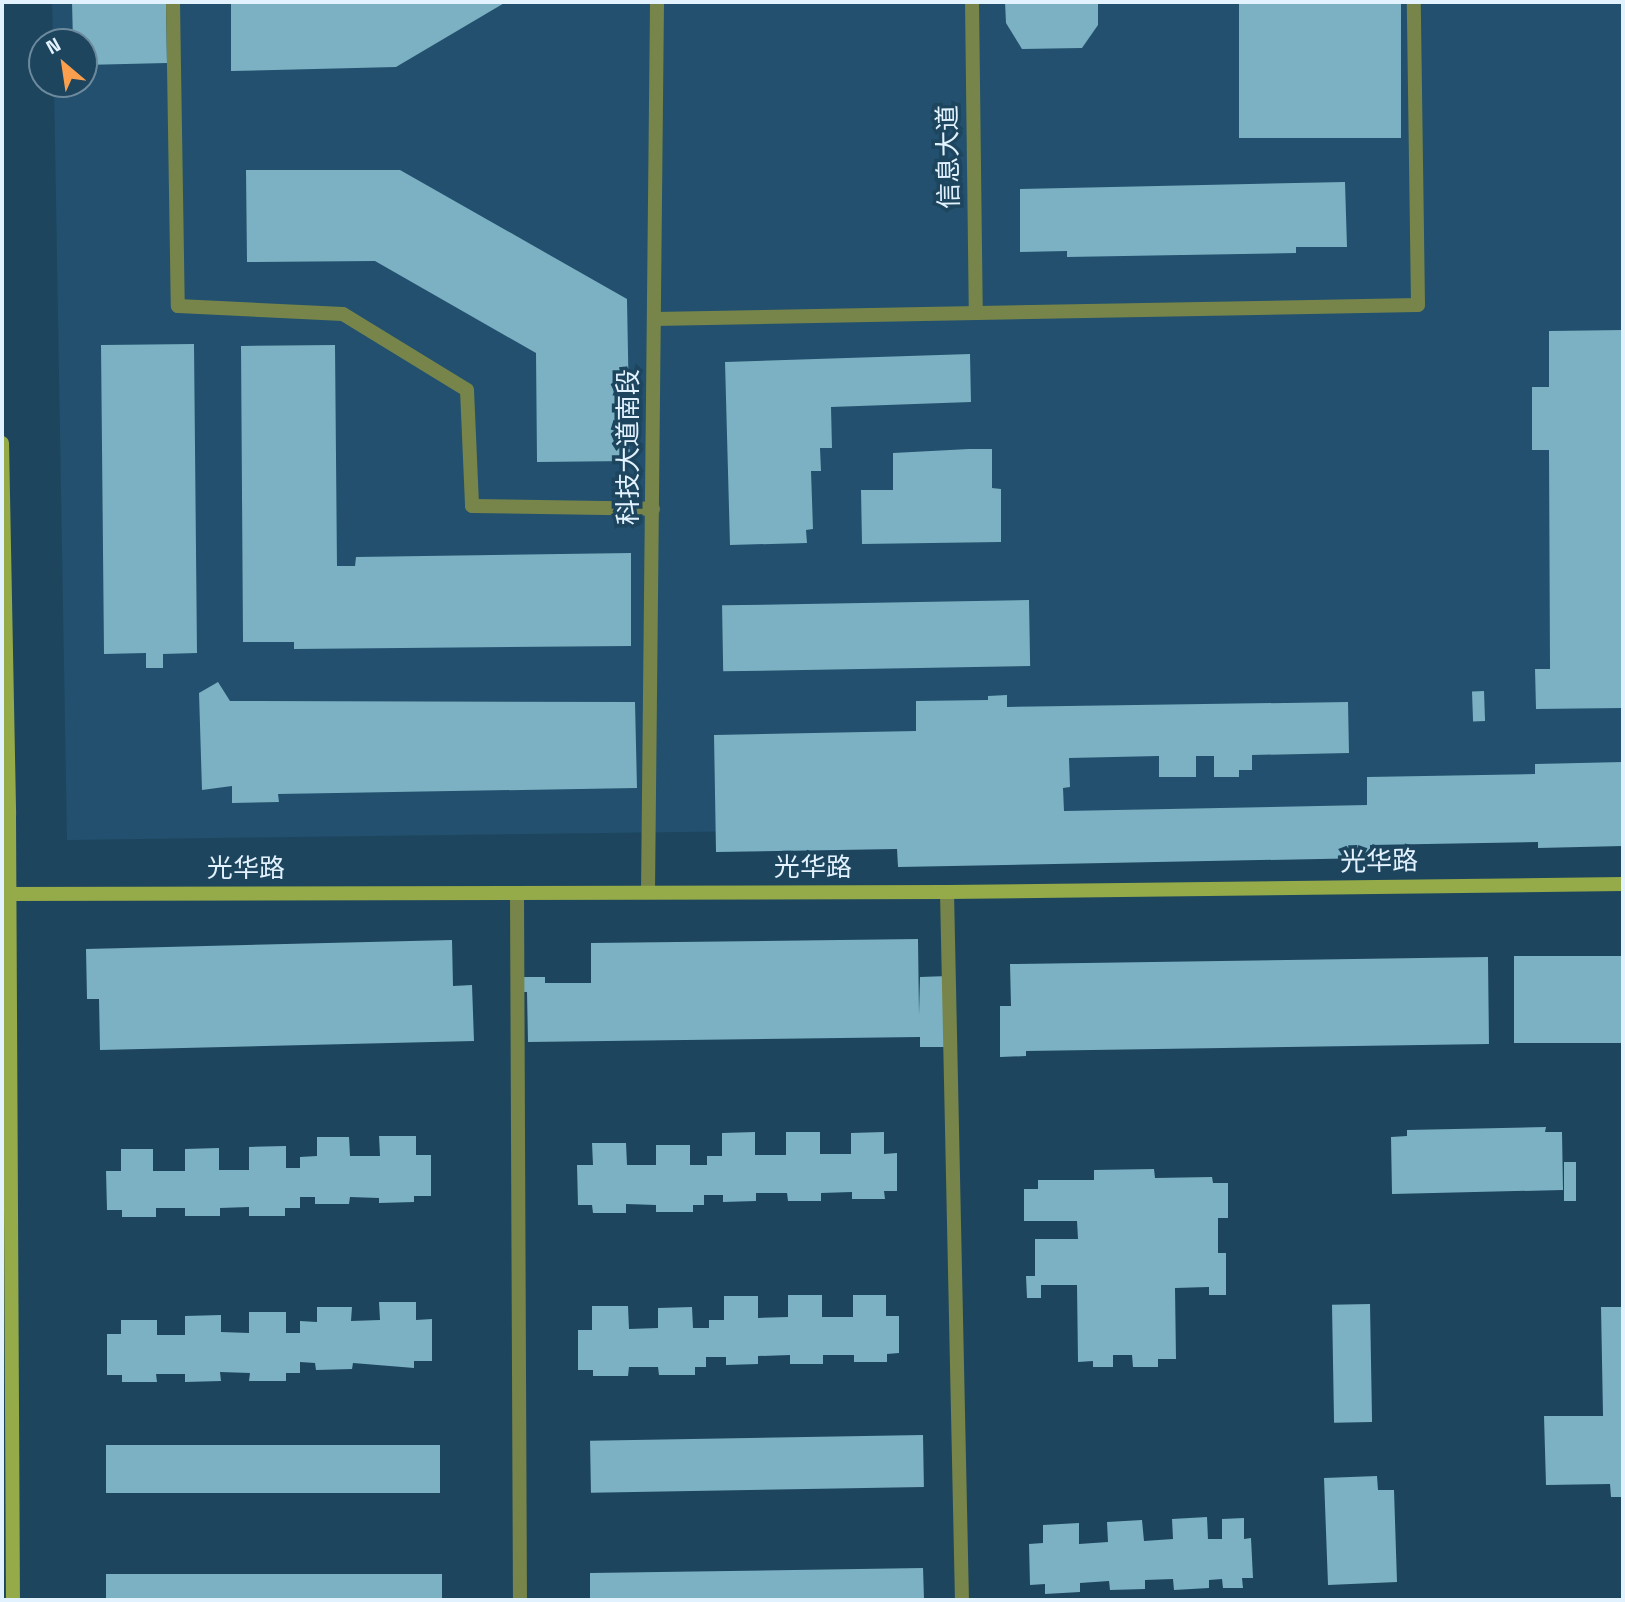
<!DOCTYPE html>
<meta charset="utf-8">
<style>
body{margin:0}
#map{position:relative;width:1625px;height:1602px;overflow:hidden;background:#1e455e;font-family:"Space Grotesk","Noto Sans SC",sans-serif}
div>[style]{position:absolute}
[style*='--x']{left:calc(var(--x)*1px);top:calc(var(--y)*1px);width:calc(var(--w)*1px);rotate:calc(var(--a)*1deg)}
.built>*{inset:0;background:#22506e}
.building>*{inset:0;background:#7bb1c2;transform-origin:0 0}
.street>*{height:14px;margin:-7px;padding:0 7px;transform-origin:7px;border-radius:7px;background:#77854a}
.secondary>*{height:14px;margin:-7px;padding:0 7px;transform-origin:7px;border-radius:7px;background:#95aa48}
span{translate:-50% -50%;white-space:nowrap;text-align:center;line-height:1.15;-webkit-text-stroke:7px #1e455e;paint-order:stroke}
.street-label{font-size:26px;color:#e2f2ff}
.frame{position:absolute;inset:0;border:4px solid #e2f2ff;pointer-events:none}
.north{position:absolute;left:28px;top:28px;width:70px;height:70px;box-sizing:border-box;background:#1e455e;border:2px solid #6c8a9e;border-radius:50%;rotate:331deg;font-size:19px;font-weight:700;line-height:28px;text-align:center;color:#e2f2ff}
.north::after{content:'';display:block;margin:auto;width:24px;height:32px;background:#fa9f4e;clip-path:polygon(50% 0,100% 100%,50% 72%,0 100%)}
</style>
<div id="map">
<div class="built">
<i style="clip-path:polygon(52px 2px,1623px 2px,1623px 820px,67px 840px,54px 84px,84px 84px,84px 42px,53px 42px)"></i>
</div>
<div class="building">
<i style="clip-path:polygon(72px 2px,166px 2px,167px 63px,84px 65px,84px 42px,73px 42px)"></i>
<i style="clip-path:polygon(231px 2px,506px 2px,396px 67px,231px 71px)"></i>
<i style="clip-path:polygon(1005px 2px,1098px 2px,1098px 25px,1082px 48px,1022px 49px,1006px 23px)"></i>
<i style="left:1239px;top:2px;width:162px;height:136px"></i>
<i style="clip-path:polygon(246px 170px,400px 170px,627px 299px,630px 461px,537px 462px,536px 353px,375px 261px,247px 262px)"></i>
<i style="clip-path:polygon(1345px 182px,1347px 247px,1296px 247px,1296px 253px,1067px 257px,1067px 251px,1020px 252px,1020px 189px)"></i>
<i style="clip-path:polygon(1623px 330px,1623px 708px,1536px 709px,1535px 669px,1550px 669px,1549px 450px,1532px 450px,1532px 387px,1549px 387px,1549px 331px)"></i>
<i style="clip-path:polygon(194px 344px,197px 653px,163px 654px,163px 668px,146px 668px,146px 653px,104px 654px,101px 345px)"></i>
<i style="clip-path:polygon(335px 345px,337px 566px,355px 566px,356px 557px,631px 553px,631px 646px,294px 649px,294px 642px,243px 642px,241px 346px)"></i>
<i style="clip-path:polygon(970px 354px,971px 402px,831px 407px,832px 448px,820px 448px,821px 471px,811px 471px,813px 529px,806px 530px,807px 543px,730px 545px,725px 362px)"></i>
<i style="clip-path:polygon(969px 449px,992px 449px,992px 488px,1001px 489px,1001px 542px,862px 544px,861px 490px,893px 490px,893px 453px)"></i>
<i style="left:1029px;top:600px;width:66px;height:307px;rotate:89deg"></i>
<i style="clip-path:polygon(218px 682px,230px 701px,635px 702px,637px 788px,278px 794px,279px 802px,232px 803px,232px 786px,202px 790px,199px 693px)"></i>
<i style="left:1484px;top:691px;width:30px;height:12px;rotate:88deg"></i>
<i style="clip-path:polygon(1007px 695px,1007px 707px,1348px 702px,1349px 753px,1252px 755px,1252px 770px,1239px 770px,1239px 777px,1214px 777px,1214px 756px,1196px 756px,1196px 777px,1159px 777px,1159px 756px,1069px 758px,1070px 787px,1063px 788px,1064px 811px,1367px 805px,1367px 777px,1535px 774px,1535px 764px,1623px 762px,1623px 846px,1538px 848px,1538px 842px,1370px 845px,1370px 858px,898px 867px,897px 849px,716px 852px,714px 735px,916px 731px,916px 701px,988px 700px,988px 696px)"></i>
<i style="clip-path:polygon(918px 939px,919px 1015px,920px 977px,948px 976px,948px 1047px,920px 1047px,920px 1037px,528px 1042px,527px 992px,522px 992px,522px 977px,545px 977px,545px 983px,591px 983px,591px 943px)"></i>
<i style="clip-path:polygon(452px 940px,453px 986px,472px 985px,474px 1041px,100px 1050px,99px 999px,87px 999px,86px 949px)"></i>
<i style="left:1623px;top:956px;width:87px;height:109px;rotate:90deg"></i>
<i style="clip-path:polygon(1488px 957px,1489px 1044px,1026px 1051px,1026px 1056px,1000px 1057px,1000px 1006px,1011px 1006px,1010px 964px)"></i>
<i style="clip-path:polygon(1546px 1127px,1545px 1132px,1562px 1132px,1563px 1190px,1392px 1194px,1391px 1137px,1407px 1136px,1407px 1130px)"></i>
<i style="clip-path:polygon(755px 1132px,755px 1155px,786px 1155px,786px 1132px,820px 1132px,820px 1154px,851px 1154px,851px 1133px,884px 1132px,884px 1154px,897px 1153px,897px 1191px,884px 1191px,885px 1199px,852px 1199px,852px 1192px,821px 1193px,821px 1201px,788px 1201px,787px 1193px,756px 1193px,756px 1201px,723px 1202px,723px 1195px,704px 1195px,704px 1205px,693px 1205px,693px 1212px,656px 1212px,656px 1205px,626px 1204px,626px 1213px,593px 1213px,592px 1205px,578px 1205px,577px 1165px,593px 1165px,592px 1143px,626px 1143px,627px 1165px,656px 1165px,656px 1145px,690px 1145px,690px 1165px,707px 1165px,707px 1156px,722px 1156px,722px 1133px)"></i>
<i style="clip-path:polygon(379px 1136px,416px 1136px,416px 1155px,431px 1155px,431px 1196px,414px 1196px,414px 1202px,379px 1203px,379px 1198px,350px 1197px,349px 1204px,315px 1204px,315px 1197px,300px 1197px,300px 1208px,285px 1208px,285px 1216px,249px 1216px,249px 1207px,220px 1208px,220px 1216px,185px 1216px,185px 1208px,156px 1208px,156px 1217px,122px 1217px,122px 1210px,107px 1210px,106px 1171px,121px 1171px,121px 1149px,153px 1149px,153px 1171px,185px 1171px,185px 1149px,219px 1148px,219px 1170px,249px 1170px,249px 1147px,286px 1146px,286px 1168px,300px 1168px,300px 1157px,317px 1156px,317px 1137px,349px 1137px,350px 1156px,380px 1156px)"></i>
<i style="left:1576px;top:1162px;width:39px;height:12px;rotate:90deg"></i>
<i style="clip-path:polygon(1154px 1169px,1155px 1178px,1212px 1177px,1213px 1183px,1228px 1183px,1228px 1218px,1218px 1218px,1218px 1253px,1226px 1253px,1226px 1295px,1209px 1295px,1209px 1287px,1175px 1288px,1176px 1359px,1158px 1359px,1158px 1367px,1133px 1367px,1132px 1355px,1113px 1355px,1113px 1367px,1093px 1367px,1093px 1361px,1078px 1362px,1077px 1285px,1041px 1285px,1041px 1298px,1027px 1298px,1026px 1276px,1035px 1276px,1035px 1239px,1078px 1239px,1077px 1221px,1024px 1221px,1024px 1189px,1038px 1189px,1038px 1180px,1094px 1180px,1094px 1170px)"></i>
<i style="clip-path:polygon(788px 1295px,822px 1295px,822px 1317px,853px 1317px,853px 1295px,886px 1295px,886px 1316px,899px 1316px,899px 1353px,887px 1354px,887px 1362px,854px 1362px,854px 1355px,823px 1355px,823px 1364px,790px 1364px,790px 1355px,758px 1356px,758px 1364px,726px 1365px,726px 1357px,706px 1357px,706px 1367px,695px 1367px,695px 1375px,659px 1375px,658px 1367px,629px 1367px,628px 1376px,593px 1376px,593px 1370px,578px 1370px,578px 1330px,592px 1330px,592px 1306px,628px 1306px,629px 1329px,658px 1328px,658px 1308px,692px 1307px,693px 1328px,709px 1328px,709px 1320px,724px 1320px,724px 1296px,758px 1296px,758px 1318px,788px 1317px)"></i>
<i style="clip-path:polygon(379px 1302px,416px 1302px,416px 1320px,432px 1319px,432px 1361px,414px 1361px,414px 1368px,353px 1363px,352px 1369px,316px 1370px,315px 1363px,300px 1362px,300px 1373px,286px 1373px,286px 1381px,249px 1381px,250px 1373px,220px 1372px,221px 1381px,185px 1382px,185px 1374px,156px 1374px,157px 1382px,122px 1382px,122px 1375px,107px 1375px,107px 1334px,121px 1334px,121px 1320px,157px 1320px,157px 1335px,185px 1335px,185px 1316px,221px 1315px,221px 1332px,249px 1333px,249px 1312px,286px 1312px,286px 1333px,300px 1333px,300px 1321px,317px 1322px,317px 1307px,352px 1307px,351px 1321px,380px 1320px)"></i>
<i style="left:1370px;top:1304px;width:118px;height:38px;rotate:89deg"></i>
<i style="clip-path:polygon(1601px 1307px,1623px 1307px,1623px 1497px,1611px 1497px,1610px 1484px,1546px 1485px,1544px 1416px,1603px 1416px)"></i>
<i style="left:923px;top:1435px;width:52px;height:333px;rotate:89deg"></i>
<i style="left:440px;top:1445px;width:48px;height:334px;rotate:90deg"></i>
<i style="clip-path:polygon(1377px 1476px,1378px 1490px,1394px 1490px,1397px 1582px,1328px 1585px,1324px 1478px)"></i>
<i style="clip-path:polygon(1207px 1517px,1208px 1539px,1222px 1539px,1222px 1519px,1244px 1518px,1244px 1539px,1251px 1538px,1253px 1578px,1242px 1578px,1243px 1588px,1223px 1588px,1222px 1579px,1209px 1580px,1209px 1588px,1174px 1590px,1173px 1579px,1145px 1580px,1145px 1589px,1110px 1590px,1109px 1581px,1080px 1583px,1080px 1592px,1045px 1594px,1045px 1584px,1030px 1585px,1029px 1544px,1043px 1543px,1043px 1525px,1079px 1523px,1079px 1544px,1108px 1542px,1107px 1522px,1142px 1520px,1144px 1541px,1173px 1539px,1172px 1519px)"></i>
<i style="clip-path:polygon(923px 1568px,924px 1600px,590px 1600px,590px 1573px)"></i>
<i style="left:442px;top:1574px;width:26px;height:336px;rotate:90deg"></i>
</div>
<div class="street">
<i style="--x:173;--y:2;--w:304;--a:89.1"></i>
<i style="--x:178;--y:306;--w:165;--a:2.8"></i>
<i style="--x:343;--y:314;--w:145;--a:31.5"></i>
<i style="--x:467;--y:390;--w:116;--a:87.5"></i>
<i style="--x:472;--y:506;--w:181;--a:0.9"></i>
<i style="--x:972;--y:2;--w:309;--a:89.3"></i>
<i style="--x:654;--y:319;--w:764;--a:-1.05"></i>
<i style="--x:1418;--y:305;--w:303;--a:-90.8"></i>
<i style="--x:648;--y:892;--w:890;--a:-89.42"></i>
<i style="--x:947;--y:892;--w:708;--a:88.79"></i>
<i style="--x:517;--y:894;--w:706;--a:89.76"></i>
</div>
<div class="secondary">
<i style="--x:2;--y:443;--w:372;--a:88.9"></i>
<i style="--x:9;--y:815;--w:785;--a:89.71"></i>
<i style="--x:2;--y:894;--w:945;--a:-0.12"></i>
<i style="--x:947;--y:892;--w:676;--a:-0.68"></i>
</div>
<div class="street-label">
<span style="left:949px;top:157px;rotate:-91deg">信息大道</span>
<span style="left:629px;top:447px;rotate:-90deg">科技大道南段</span>
<span style="left:1379px;top:862px;rotate:-1deg">光华路</span>
<span style="left:813px;top:868px">光华路</span>
<span style="left:246px;top:869px">光华路</span>
</div>
<div class="frame"></div>
<div class="north">N</div>
</div>
